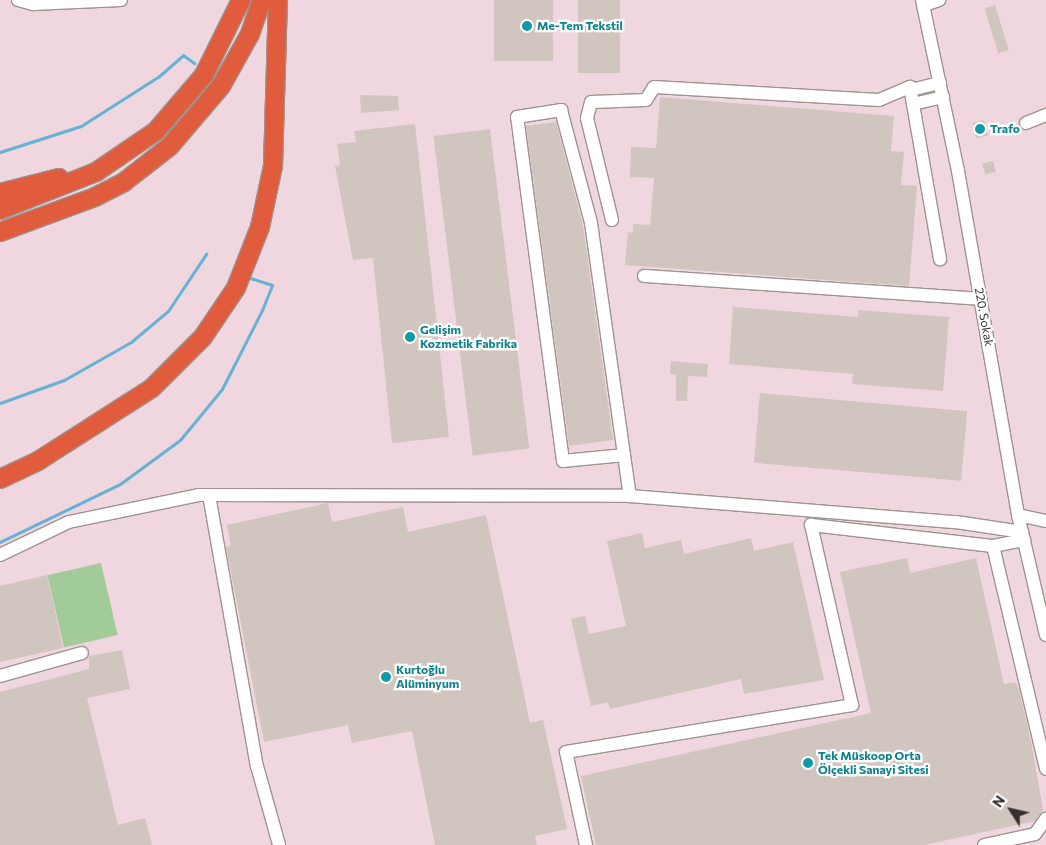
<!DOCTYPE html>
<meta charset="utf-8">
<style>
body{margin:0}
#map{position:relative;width:1046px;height:845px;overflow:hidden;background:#f1e5e0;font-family:Commissioner,sans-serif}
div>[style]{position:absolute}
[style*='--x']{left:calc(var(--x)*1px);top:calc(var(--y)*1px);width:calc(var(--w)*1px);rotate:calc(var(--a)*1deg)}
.industrial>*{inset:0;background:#f0d6de;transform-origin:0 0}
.green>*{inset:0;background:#a2cb9a;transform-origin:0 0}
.stream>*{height:3px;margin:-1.5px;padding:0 1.5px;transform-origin:1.5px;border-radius:1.5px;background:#65b2d4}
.building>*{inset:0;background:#d1c5c0;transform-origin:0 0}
.roads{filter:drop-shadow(1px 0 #9e938e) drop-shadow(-1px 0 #9e938e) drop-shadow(0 1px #9e938e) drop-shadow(0 -1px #9e938e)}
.minor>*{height:12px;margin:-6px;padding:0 6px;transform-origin:6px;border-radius:6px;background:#fff}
.highway>*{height:18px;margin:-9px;padding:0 9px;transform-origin:9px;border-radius:9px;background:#e05c3c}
.dots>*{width:14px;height:14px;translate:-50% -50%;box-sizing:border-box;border:2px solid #fff;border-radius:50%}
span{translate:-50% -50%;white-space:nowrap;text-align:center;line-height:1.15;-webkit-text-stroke:4.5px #fff;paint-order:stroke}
.culture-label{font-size:12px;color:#0d838f;font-weight:700}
.left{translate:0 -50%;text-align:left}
.street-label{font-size:12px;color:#36312f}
.north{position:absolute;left:986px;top:785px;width:50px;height:50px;-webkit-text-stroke:4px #fff;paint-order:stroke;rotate:305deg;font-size:14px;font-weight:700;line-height:20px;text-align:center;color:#36312f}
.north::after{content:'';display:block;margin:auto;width:18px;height:22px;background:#36312f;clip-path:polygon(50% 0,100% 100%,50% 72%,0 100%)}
</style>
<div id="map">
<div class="industrial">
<i style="left:0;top:0;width:1046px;height:845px"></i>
</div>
<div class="green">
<i style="left:101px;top:563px;width:74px;height:55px;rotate:77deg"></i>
</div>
<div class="stream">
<i style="--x:0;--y:152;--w:85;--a:-17.8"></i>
<i style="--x:81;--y:126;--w:91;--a:-32.5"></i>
<i style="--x:158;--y:77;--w:33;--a:-41"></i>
<i style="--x:183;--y:55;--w:14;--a:36"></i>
<i style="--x:0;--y:403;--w:68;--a:-19.8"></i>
<i style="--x:64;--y:380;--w:77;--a:-29.6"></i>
<i style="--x:131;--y:342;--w:48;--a:-40"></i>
<i style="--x:168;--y:311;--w:69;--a:-56.3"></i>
<i style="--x:0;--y:542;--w:133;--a:-25.8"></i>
<i style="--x:120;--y:484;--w:74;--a:-36.3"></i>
<i style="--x:180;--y:440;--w:66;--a:-50.5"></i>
<i style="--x:222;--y:389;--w:89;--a:-63.1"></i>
<i style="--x:262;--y:310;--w:27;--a:-68"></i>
<i style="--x:272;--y:285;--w:22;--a:-162"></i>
</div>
<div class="building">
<i style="left:494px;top:0;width:59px;height:61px"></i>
<i style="left:578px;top:0;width:42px;height:73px"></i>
<i style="left:995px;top:5px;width:47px;height:11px;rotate:73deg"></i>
<i style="clip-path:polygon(360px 95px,398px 96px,399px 110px,361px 113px)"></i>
<i style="clip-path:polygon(660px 97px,894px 116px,891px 151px,904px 152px,901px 185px,917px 186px,909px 286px,625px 265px,628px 232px,633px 233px,633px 224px,650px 225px,654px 178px,630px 177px,631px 147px,656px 148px)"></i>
<i style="left:984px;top:120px;width:16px;height:12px;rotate:76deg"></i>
<i style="clip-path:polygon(556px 122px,583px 225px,613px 440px,569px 446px,526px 126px)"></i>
<i style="clip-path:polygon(415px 124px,449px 437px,392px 443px,373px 258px,353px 260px,335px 166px,340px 165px,337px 144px,356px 142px,354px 131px)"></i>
<i style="left:490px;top:129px;width:322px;height:57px;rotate:83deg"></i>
<i style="left:993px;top:161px;width:11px;height:11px;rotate:75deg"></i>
<i style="clip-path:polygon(733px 307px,858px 317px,858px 310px,949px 317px,943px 391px,852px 384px,853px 374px,729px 364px)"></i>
<i style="clip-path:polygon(671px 361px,708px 364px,707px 377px,688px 376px,687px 401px,676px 401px,676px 375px,670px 374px)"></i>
<i style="left:760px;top:393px;width:208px;height:70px;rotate:5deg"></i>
<i style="clip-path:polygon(328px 503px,332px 522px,403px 507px,408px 532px,486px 515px,530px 723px,543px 720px,567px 829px,535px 836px,537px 845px,435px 845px,412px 731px,352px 743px,348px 725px,264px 742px,226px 547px,231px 546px,227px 525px)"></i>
<i style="clip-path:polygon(642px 533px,645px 548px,681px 540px,684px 554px,751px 538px,754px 551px,793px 542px,824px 680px,744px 694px,741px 679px,610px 709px,608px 702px,591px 706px,571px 619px,585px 616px,589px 634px,626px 626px,607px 541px)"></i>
<i style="clip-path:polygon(907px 558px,910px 573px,976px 558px,1004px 684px,1015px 682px,1019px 689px,1031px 741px,1043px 810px,1035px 821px,924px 845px,596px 845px,581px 776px,871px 713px,840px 572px)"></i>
<i style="clip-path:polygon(47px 575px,63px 648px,0 662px,0 586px)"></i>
<i style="clip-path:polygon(122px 650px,130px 689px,87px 698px,118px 825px,145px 818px,152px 845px,0 845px,0 692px,89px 669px,89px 656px)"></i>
</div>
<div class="roads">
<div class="minor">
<i style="--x:18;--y:0;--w:16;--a:15"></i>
<i style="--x:33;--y:4;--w:88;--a:-2.6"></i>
<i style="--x:922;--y:0;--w:175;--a:78.1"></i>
<i style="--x:958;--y:171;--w:349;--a:80.1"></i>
<i style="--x:1018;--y:515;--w:123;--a:76.9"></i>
<i style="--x:924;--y:5;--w:16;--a:-18"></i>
<i style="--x:911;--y:90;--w:30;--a:-14"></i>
<i style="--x:913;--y:104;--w:31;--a:-13"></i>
<i style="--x:1026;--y:123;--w:22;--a:-22"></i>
<i style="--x:612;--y:220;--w:105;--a:-103.8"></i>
<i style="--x:587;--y:118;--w:16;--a:-76"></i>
<i style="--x:591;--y:102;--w:55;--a:-2.1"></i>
<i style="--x:646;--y:100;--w:15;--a:-58"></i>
<i style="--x:654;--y:87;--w:225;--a:3.3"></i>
<i style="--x:879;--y:100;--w:34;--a:-23"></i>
<i style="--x:910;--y:87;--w:175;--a:80.1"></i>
<i style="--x:644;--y:276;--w:337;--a:3.9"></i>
<i style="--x:624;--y:455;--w:61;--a:174.4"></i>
<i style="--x:563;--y:461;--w:347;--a:-97.6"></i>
<i style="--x:517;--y:117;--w:45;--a:-9"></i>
<i style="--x:561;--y:110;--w:117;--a:75.1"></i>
<i style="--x:591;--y:223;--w:276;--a:81.9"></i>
<i style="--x:209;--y:495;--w:275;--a:80"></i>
<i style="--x:257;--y:766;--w:82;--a:74.4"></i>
<i style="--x:1018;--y:515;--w:29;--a:12"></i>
<i style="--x:993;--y:546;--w:32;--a:-11"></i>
<i style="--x:0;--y:555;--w:76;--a:-25.6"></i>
<i style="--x:69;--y:522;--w:132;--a:-11.8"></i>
<i style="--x:198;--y:495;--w:432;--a:0.1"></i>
<i style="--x:630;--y:496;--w:327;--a:4.6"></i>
<i style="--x:956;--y:522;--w:67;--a:8.6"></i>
<i style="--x:0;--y:676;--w:85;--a:-15.7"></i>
<i style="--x:586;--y:845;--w:95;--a:-102.1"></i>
<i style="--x:566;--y:752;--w:290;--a:-9.3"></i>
<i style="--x:852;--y:705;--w:185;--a:-102.8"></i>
<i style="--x:811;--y:525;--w:183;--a:6.6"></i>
<i style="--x:993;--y:546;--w:229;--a:76.6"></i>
<i style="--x:984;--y:845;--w:52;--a:-12.2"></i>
<i style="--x:1035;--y:834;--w:19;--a:-54"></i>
</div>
<div class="highway">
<i style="--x:0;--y:193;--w:61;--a:-14.3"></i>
<i style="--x:0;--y:210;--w:103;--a:-21.6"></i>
<i style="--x:96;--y:172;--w:73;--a:-34.3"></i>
<i style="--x:156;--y:131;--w:74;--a:-49.4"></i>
<i style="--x:204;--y:75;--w:84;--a:-63.7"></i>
<i style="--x:0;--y:232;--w:101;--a:-20.2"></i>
<i style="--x:95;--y:197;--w:33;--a:-27"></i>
<i style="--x:124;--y:182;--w:58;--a:-38"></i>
<i style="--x:170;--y:146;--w:79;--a:-49.6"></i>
<i style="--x:221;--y:86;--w:60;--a:-60.9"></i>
<i style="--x:250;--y:34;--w:36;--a:-71"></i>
<i style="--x:0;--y:479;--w:42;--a:-25.3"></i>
<i style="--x:38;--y:461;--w:135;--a:-32.6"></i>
<i style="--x:152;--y:388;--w:72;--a:-45"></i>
<i style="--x:203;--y:337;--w:59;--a:-56"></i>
<i style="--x:236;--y:288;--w:66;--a:-68.5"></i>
<i style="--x:260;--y:227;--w:62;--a:-78"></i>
<i style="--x:273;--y:166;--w:166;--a:-88.3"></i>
</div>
</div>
<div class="dots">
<i style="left:527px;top:26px;background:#0f9aa8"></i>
<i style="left:980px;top:129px;background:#0f9aa8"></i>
<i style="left:410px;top:337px;background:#0f9aa8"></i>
<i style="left:386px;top:677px;background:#0f9aa8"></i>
<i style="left:808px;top:763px;background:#0f9aa8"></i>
</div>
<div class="culture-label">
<span class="left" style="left:537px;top:26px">Me-Tem Tekstil</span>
<span class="left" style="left:990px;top:129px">Trafo</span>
<span class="left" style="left:420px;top:337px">Gelişim<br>Kozmetik Fabrika</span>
<span class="left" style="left:396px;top:677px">Kurtoğlu<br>Alüminyum</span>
<span class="left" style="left:818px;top:763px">Tek Müskoop Orta<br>Ölçekli Sanayi Sitesi</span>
</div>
<div class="street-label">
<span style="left:984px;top:317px;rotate:80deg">220. Sokak</span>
</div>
<div class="north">N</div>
</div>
